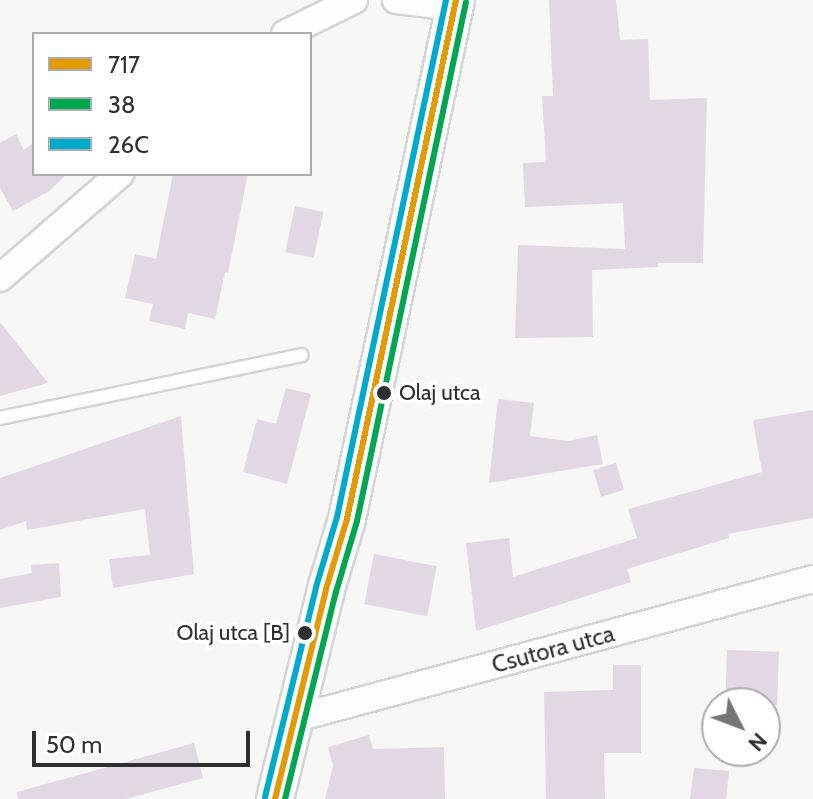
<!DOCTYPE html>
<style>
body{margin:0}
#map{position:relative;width:813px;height:799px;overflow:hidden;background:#f7f7f6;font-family:Cabin,sans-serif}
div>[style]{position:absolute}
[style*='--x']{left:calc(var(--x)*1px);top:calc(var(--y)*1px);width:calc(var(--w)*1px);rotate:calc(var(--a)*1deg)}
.building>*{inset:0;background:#e1d8e4;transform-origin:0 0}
.roads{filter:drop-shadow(2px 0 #d4d4d4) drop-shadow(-2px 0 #d4d4d4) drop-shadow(0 2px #d4d4d4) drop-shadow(0 -2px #d4d4d4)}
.service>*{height:12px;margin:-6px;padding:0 6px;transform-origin:6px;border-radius:6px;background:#fefefe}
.minor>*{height:26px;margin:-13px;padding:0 13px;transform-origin:13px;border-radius:13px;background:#fefefe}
.secondary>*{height:36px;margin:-18px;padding:0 18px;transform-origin:18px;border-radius:18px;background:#fefefe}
.bus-1>*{height:6px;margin:-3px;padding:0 3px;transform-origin:3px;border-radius:3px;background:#e39a05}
.bus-2>*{height:6px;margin:-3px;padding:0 3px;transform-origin:3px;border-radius:3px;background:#00a651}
.bus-3>*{height:6px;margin:-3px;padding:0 3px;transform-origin:3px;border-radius:3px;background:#00a9ce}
.dots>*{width:22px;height:22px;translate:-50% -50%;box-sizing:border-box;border:4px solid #fff;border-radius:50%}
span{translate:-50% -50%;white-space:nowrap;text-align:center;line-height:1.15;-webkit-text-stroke:7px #fff;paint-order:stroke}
.bus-label{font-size:22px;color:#2e2f2e}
.left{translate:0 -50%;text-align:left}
.right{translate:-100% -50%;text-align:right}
.street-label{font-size:24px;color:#2e2f2e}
.legend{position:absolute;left:32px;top:32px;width:280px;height:144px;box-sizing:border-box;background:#fff;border:2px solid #abacab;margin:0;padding:10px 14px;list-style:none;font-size:24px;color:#2e2f2e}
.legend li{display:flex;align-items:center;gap:16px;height:40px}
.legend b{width:40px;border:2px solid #abacab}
.north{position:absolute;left:701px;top:687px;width:80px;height:80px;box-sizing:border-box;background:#fff;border:2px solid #abacab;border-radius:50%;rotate:132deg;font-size:22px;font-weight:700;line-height:32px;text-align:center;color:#2e2f2e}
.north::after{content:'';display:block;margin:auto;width:28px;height:36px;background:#747574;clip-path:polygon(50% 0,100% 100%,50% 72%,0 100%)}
.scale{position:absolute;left:32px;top:731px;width:218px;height:36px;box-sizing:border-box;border:4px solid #2e2f2e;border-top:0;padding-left:10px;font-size:24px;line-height:28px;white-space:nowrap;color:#2e2f2e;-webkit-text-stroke:6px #fff;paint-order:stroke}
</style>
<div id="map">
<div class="building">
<i style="clip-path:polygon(549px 0,616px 0,620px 40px,648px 39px,650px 100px,707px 98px,703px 263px,658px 263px,658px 267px,592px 270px,593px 337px,515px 338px,518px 245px,625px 249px,623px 203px,525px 207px,523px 163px,546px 162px,542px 96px,553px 96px)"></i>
<i style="clip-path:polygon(16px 134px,24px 150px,34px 142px,34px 174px,67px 174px,48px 192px,13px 211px,0 188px,0 143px)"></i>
<i style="clip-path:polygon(173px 174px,248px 174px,228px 273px,225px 272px,215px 319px,188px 313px,185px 329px,149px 321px,153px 304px,125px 298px,135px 254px,156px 259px)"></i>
<i style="left:295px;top:206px;width:29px;height:47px;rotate:12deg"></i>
<i style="clip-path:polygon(0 322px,48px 383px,0 396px)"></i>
<i style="clip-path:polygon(286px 388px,311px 394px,287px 484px,243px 472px,257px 419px,276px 424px)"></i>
<i style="clip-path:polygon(498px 399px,534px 403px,530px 436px,569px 441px,597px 435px,603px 464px,489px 483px)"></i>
<i style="clip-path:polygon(813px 410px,813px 518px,728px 534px,729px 538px,627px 569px,631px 582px,476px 631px,466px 543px,509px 538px,513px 577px,637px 538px,628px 509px,762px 472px,753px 420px)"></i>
<i style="clip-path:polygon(181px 416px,194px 574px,113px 588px,109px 559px,150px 555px,145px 509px,27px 530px,26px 521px,0 530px,0 478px)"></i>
<i style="left:616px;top:463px;width:28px;height:24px;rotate:73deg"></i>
<i style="left:374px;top:554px;width:64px;height:51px;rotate:11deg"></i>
<i style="clip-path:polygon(59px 563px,61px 597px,0 608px,0 579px,32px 573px,31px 565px)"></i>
<i style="left:727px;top:650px;width:52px;height:53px;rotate:2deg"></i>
<i style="clip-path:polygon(613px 665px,641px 665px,641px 753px,604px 753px,605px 799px,546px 799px,544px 692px,613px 690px)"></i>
<i style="clip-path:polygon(369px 735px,373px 749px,444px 747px,445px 799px,325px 799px,333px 766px,328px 747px)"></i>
<i style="clip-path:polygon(194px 743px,203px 778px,126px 799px,18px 799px,17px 792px)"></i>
<i style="clip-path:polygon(694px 768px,729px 771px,726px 799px,690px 799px)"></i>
</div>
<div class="roads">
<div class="service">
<i style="--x:0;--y:418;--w:308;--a:-11.8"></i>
</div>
<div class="minor">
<i style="--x:396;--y:0;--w:59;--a:6.8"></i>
<i style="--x:285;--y:34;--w:77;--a:-26.2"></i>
<i style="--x:0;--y:278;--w:159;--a:-40.9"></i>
<i style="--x:293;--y:719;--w:539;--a:-15.07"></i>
</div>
<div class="secondary">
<i style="--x:275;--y:799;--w:216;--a:-76.3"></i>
<i style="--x:326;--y:589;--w:73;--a:-73.3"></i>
<i style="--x:347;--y:519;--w:530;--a:-78.14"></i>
</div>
</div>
<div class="bus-1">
<i style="--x:275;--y:799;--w:216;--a:-76.3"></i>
<i style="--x:326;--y:589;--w:73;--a:-73.3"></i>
<i style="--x:347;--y:519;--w:530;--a:-78.14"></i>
</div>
<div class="bus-2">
<i style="--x:285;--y:799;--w:213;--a:-76.2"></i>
<i style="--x:336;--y:592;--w:74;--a:-73.5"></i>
<i style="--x:357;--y:521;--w:530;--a:-78.14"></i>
</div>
<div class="bus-3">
<i style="--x:265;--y:797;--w:216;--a:-76.3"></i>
<i style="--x:316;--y:587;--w:73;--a:-73.3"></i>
<i style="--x:337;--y:517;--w:528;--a:-78.09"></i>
</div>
<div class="dots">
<i style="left:384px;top:393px;background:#2e2f2e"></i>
<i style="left:305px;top:633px;background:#2e2f2e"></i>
</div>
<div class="bus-label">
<span class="left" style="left:399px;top:393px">Olaj utca</span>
<span class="right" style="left:290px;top:633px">Olaj utca [B]</span>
</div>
<div class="street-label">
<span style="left:553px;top:649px;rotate:-15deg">Csutora utca</span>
</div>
<ul class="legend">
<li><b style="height:10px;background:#e39a05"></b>717</li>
<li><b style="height:10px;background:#00a651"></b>38</li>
<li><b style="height:10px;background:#00a9ce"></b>26C</li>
</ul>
<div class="north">N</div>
<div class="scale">50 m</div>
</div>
